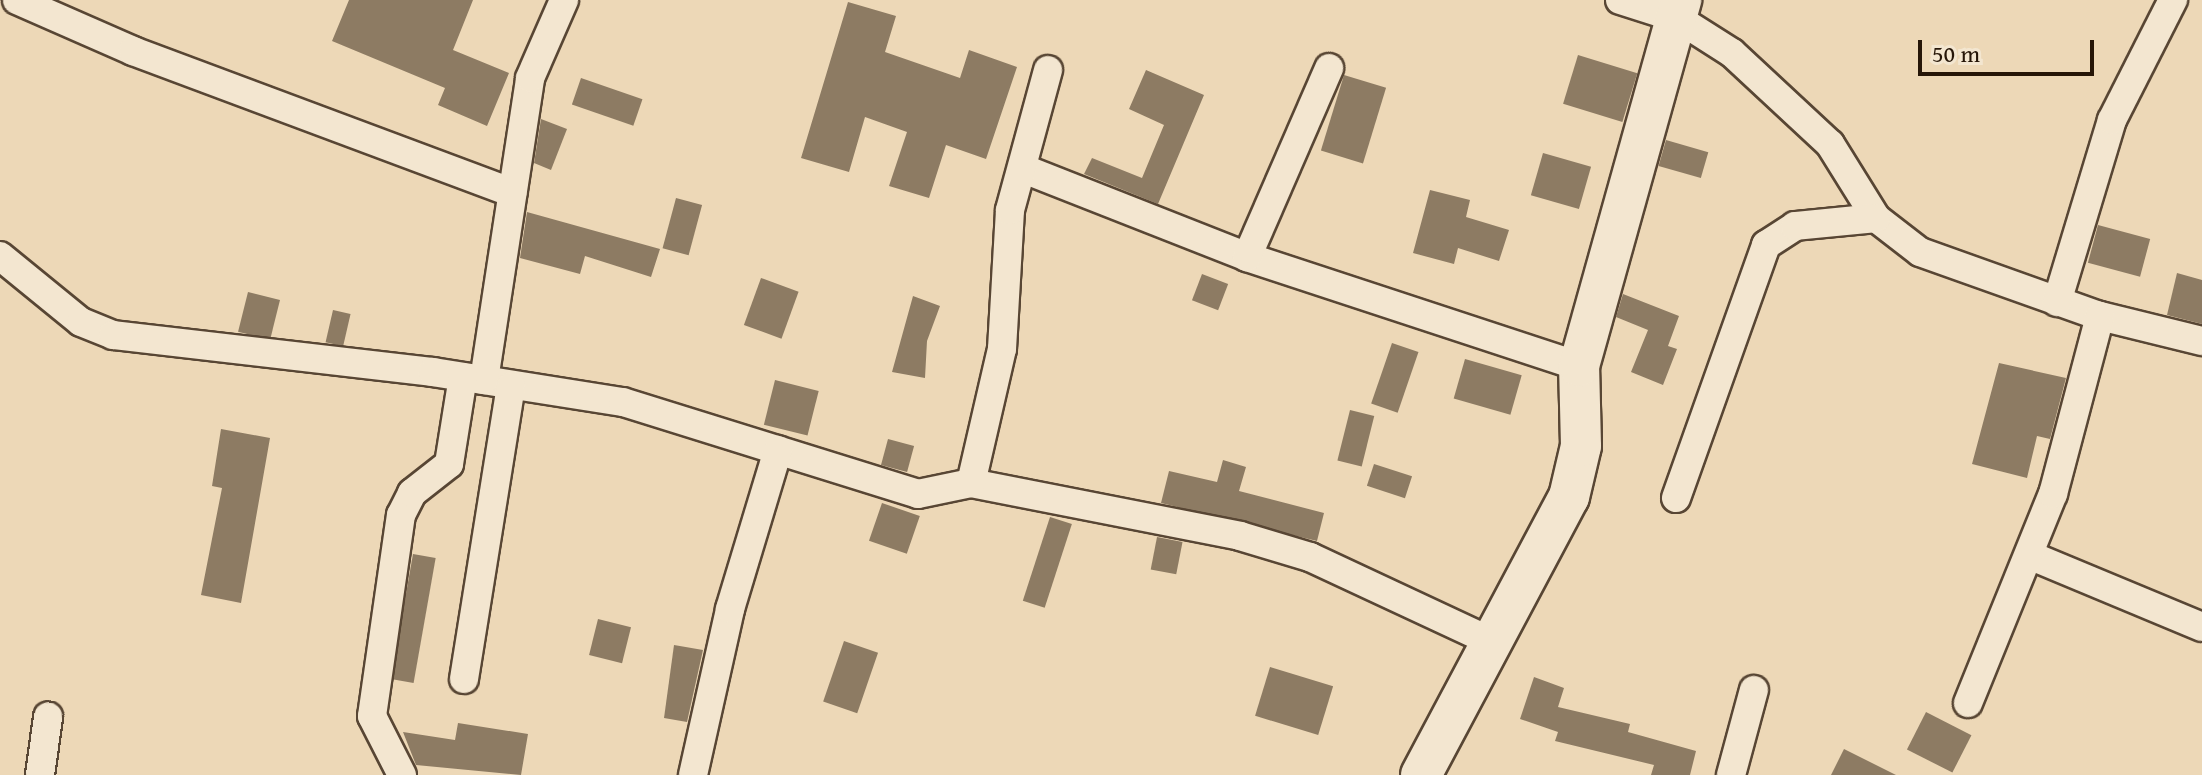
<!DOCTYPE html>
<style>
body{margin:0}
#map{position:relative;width:2202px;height:775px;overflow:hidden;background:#edd8b7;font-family:"Gentium Book Plus",serif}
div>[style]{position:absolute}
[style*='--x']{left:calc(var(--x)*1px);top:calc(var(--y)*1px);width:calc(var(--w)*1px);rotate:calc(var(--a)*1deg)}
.building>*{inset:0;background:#8d7b63;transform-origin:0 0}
.roads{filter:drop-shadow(2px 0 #584634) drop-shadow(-2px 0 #584634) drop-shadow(0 2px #584634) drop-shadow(0 -2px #584634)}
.street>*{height:28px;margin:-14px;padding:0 14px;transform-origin:14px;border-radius:14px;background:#f3e6d0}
.secondary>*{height:40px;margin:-20px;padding:0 20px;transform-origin:20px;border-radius:20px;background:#f3e6d0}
span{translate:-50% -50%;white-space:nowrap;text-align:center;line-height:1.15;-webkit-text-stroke:6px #f3e6d0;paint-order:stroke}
.scale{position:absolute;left:1918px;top:40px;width:176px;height:36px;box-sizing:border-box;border:4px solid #261608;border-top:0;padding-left:10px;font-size:24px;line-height:28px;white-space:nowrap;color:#261608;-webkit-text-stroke:6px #f3e6d0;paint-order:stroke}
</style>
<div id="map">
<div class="building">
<i style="clip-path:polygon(349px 0,473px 0,453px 50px,509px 73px,487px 126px,438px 105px,445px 88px,332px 41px)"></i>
<i style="clip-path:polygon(848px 2px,896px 16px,885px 52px,960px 78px,969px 50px,1017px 67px,986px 159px,946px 145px,929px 198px,889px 186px,907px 132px,865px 117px,849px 172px,801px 158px)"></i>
<i style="left:1578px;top:55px;width:62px;height:51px;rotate:17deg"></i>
<i style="clip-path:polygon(1146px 70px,1204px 95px,1158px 204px,1084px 174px,1092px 158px,1142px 178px,1164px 125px,1129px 109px)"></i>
<i style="left:1344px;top:75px;width:44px;height:79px;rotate:17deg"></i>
<i style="left:581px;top:78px;width:65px;height:28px;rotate:19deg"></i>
<i style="clip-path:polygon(541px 119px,567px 129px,551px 170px,534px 163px)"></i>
<i style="left:1666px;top:140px;width:44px;height:27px;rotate:16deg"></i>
<i style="left:1543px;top:153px;width:50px;height:44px;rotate:16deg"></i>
<i style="clip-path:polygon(1430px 190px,1470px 200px,1466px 217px,1509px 230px,1499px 261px,1458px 248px,1454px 264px,1413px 253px)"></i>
<i style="left:676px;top:198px;width:27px;height:52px;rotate:15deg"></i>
<i style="clip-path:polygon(527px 212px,660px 249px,651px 277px,585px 256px,580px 274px,520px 258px)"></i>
<i style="left:2098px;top:225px;width:54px;height:39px;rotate:15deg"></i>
<i style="clip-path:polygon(2177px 273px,2202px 280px,2202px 324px,2167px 315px)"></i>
<i style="left:1202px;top:274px;width:28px;height:28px;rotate:21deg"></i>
<i style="left:761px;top:278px;width:40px;height:50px;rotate:20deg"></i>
<i style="left:248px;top:292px;width:33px;height:41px;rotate:14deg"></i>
<i style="clip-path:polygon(1623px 294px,1679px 316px,1668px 346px,1677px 349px,1663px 385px,1631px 372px,1648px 330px,1616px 317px)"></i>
<i style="clip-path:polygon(913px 296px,940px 306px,927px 341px,925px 378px,892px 372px)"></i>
<i style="left:333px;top:310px;width:18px;height:33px;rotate:13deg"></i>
<i style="left:1392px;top:343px;width:28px;height:64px;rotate:19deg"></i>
<i style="left:1465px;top:359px;width:59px;height:41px;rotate:16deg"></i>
<i style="clip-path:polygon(1999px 363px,2066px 378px,2050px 439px,2037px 436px,2027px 478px,1972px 464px)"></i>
<i style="left:775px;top:380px;width:45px;height:46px;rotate:14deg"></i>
<i style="left:1350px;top:410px;width:25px;height:52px;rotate:14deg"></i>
<i style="clip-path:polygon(221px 429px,270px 438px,241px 603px,201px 595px,222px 488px,212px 486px)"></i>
<i style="left:888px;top:439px;width:27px;height:27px;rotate:15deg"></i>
<i style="clip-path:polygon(1223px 460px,1246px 467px,1239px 491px,1324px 513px,1317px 541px,1161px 503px,1169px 471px,1217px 482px)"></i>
<i style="left:1374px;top:464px;width:40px;height:23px;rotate:18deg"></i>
<i style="left:882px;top:503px;width:40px;height:40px;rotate:19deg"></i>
<i style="left:1050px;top:517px;width:23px;height:88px;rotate:18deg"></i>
<i style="left:1157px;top:537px;width:26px;height:33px;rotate:11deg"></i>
<i style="left:413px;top:554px;width:23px;height:127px;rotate:10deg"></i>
<i style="left:598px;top:619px;width:34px;height:37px;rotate:14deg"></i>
<i style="left:844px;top:641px;width:36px;height:64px;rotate:19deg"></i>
<i style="clip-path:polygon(674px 645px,703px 650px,687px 722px,664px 718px)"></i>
<i style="left:1270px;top:667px;width:66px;height:51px;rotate:17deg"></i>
<i style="clip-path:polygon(1534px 677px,1564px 688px,1558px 707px,1630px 724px,1628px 732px,1696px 751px,1690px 775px,1651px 775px,1654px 765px,1555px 741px,1558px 732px,1520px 719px)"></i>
<i style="left:1926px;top:712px;width:51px;height:42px;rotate:27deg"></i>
<i style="clip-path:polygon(458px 723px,528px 734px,521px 775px,416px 765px,403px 732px,455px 740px)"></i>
<i style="clip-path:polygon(1844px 749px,1896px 775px,1831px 775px)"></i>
</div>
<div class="roads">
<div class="street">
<i style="--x:17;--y:0;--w:127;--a:23.7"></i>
<i style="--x:133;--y:51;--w:405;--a:20.5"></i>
<i style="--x:1620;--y:0;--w:60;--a:17.5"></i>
<i style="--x:1677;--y:18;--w:65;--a:32.5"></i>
<i style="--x:1732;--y:53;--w:134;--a:42.9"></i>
<i style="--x:1830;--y:144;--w:87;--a:58.1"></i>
<i style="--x:1876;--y:218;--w:56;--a:37.7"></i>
<i style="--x:1920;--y:252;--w:191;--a:19.6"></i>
<i style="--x:2100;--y:316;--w:105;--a:13.8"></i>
<i style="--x:1024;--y:169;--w:240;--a:21.5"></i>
<i style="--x:1247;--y:257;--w:349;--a:18.2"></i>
<i style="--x:0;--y:256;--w:104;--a:39.2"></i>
<i style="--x:81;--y:322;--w:35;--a:22"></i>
<i style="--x:113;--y:335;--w:322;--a:6.6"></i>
<i style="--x:433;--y:372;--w:192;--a:9"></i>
<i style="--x:623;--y:402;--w:309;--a:17.3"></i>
<i style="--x:918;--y:494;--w:54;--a:-11.7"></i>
<i style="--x:971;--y:483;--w:274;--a:11.1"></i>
<i style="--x:1240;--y:536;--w:73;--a:16.7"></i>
<i style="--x:1310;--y:557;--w:196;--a:25"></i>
<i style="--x:1247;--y:257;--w:206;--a:-66.5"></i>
<i style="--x:2057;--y:302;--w:190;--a:-73.2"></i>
<i style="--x:2112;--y:120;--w:135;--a:-63.1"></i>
<i style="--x:484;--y:380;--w:305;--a:-81.3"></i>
<i style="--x:530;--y:78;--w:85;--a:-66.4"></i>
<i style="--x:971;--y:483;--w:138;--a:-77"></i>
<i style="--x:1002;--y:349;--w:139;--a:-86.7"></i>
<i style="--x:1010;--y:210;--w:145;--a:-74.8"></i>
<i style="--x:1676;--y:498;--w:269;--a:-70.4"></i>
<i style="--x:1766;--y:245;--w:35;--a:-33"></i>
<i style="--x:1795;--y:226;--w:81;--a:-5.6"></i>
<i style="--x:2029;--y:555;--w:187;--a:22.6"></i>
<i style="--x:464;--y:679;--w:296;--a:-80.9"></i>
<i style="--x:1968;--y:703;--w:226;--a:-67.9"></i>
<i style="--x:2053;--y:494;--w:184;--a:-75.2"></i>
<i style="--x:40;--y:775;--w:59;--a:-82.1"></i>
<i style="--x:402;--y:775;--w:66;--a:-117"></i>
<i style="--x:372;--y:716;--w:203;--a:-81.8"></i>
<i style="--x:401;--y:515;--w:25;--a:-63"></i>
<i style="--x:412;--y:493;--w:47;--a:-38.1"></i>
<i style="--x:449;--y:464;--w:88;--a:-80.9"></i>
<i style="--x:693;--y:775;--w:170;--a:-77.4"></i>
<i style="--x:730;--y:609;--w:166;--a:-73.2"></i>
<i style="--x:1731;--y:775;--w:88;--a:-74.9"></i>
</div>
<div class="secondary">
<i style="--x:1421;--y:775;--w:315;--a:-62"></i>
<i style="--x:1569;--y:497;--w:52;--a:-76.8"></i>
<i style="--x:1581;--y:446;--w:80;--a:-91.4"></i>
<i style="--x:1579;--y:366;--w:380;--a:-74.4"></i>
</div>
</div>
<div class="scale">50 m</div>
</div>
